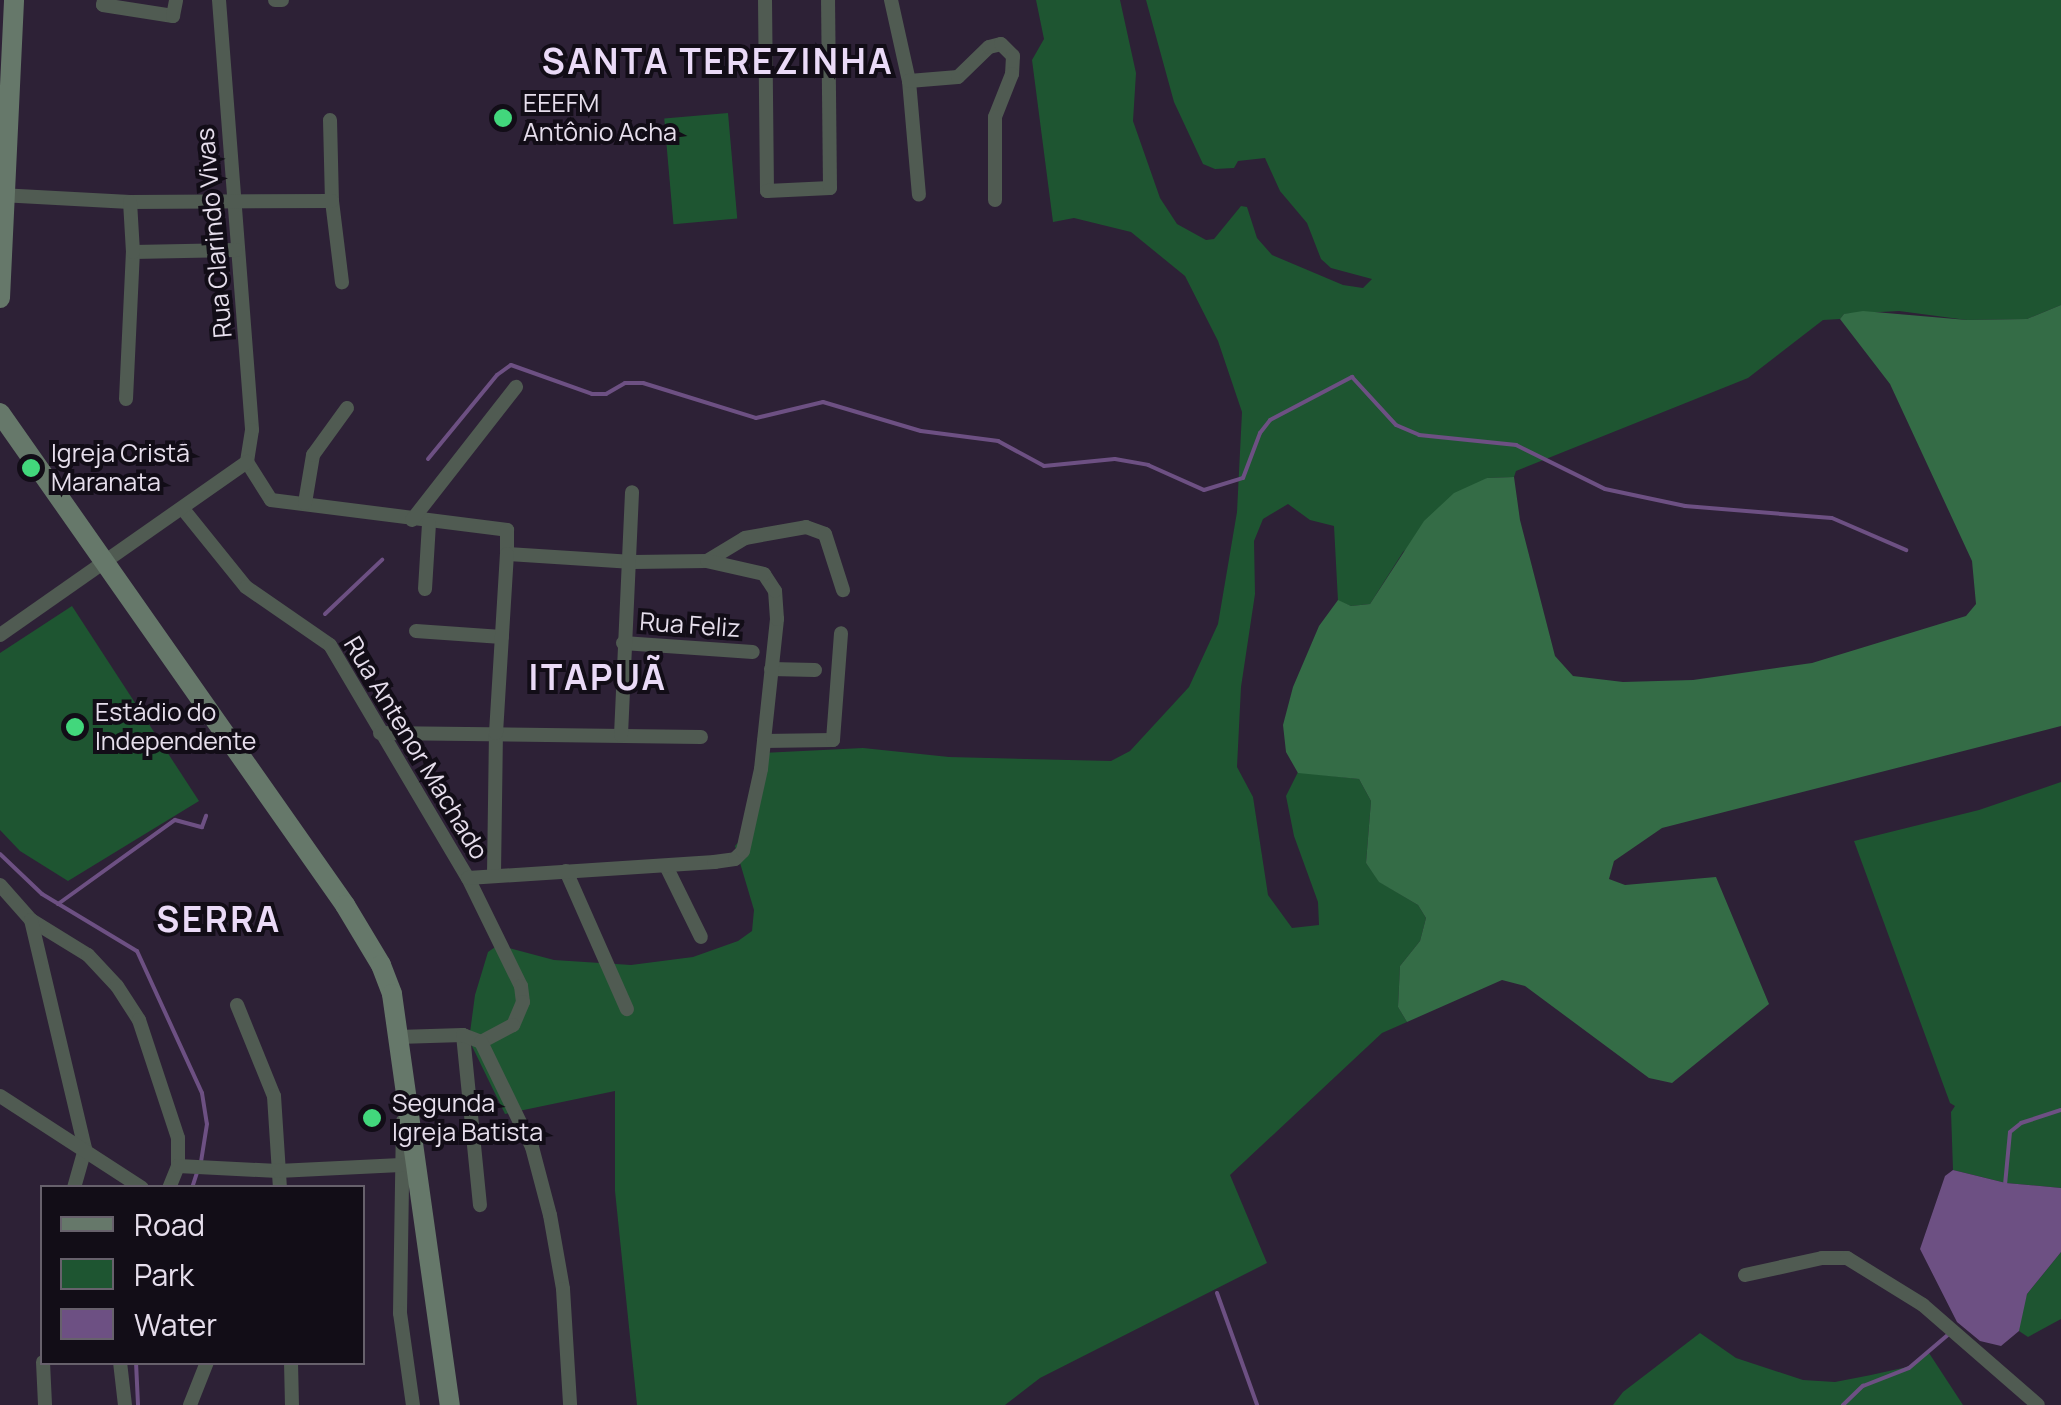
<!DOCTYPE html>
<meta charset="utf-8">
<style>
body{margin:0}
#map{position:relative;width:2061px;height:1405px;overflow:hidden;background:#2d2136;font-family:Manrope,sans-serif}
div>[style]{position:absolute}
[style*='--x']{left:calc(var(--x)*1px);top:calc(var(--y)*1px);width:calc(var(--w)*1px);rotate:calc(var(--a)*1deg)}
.green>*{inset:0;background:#1e5531;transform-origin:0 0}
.forest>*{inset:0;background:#346c46}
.water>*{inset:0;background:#6d5083}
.stream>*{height:4px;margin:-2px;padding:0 2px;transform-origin:2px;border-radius:2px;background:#6d5083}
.minor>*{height:14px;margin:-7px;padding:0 7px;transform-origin:7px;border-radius:7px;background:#505b52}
.secondary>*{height:20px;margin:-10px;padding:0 10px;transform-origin:10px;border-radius:10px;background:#66786a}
.dots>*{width:28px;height:28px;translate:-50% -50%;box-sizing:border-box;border:5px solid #120d17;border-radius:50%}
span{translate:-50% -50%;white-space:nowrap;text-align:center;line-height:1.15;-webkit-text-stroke:8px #120d17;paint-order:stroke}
.poi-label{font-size:25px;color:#e6deec}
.left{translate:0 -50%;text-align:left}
.street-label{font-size:25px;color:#e6deec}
.district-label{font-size:35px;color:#eadaf7;font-weight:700;letter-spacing:2.5px}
.legend{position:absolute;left:40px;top:1185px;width:325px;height:180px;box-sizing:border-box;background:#120d17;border:2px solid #67616c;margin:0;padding:12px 18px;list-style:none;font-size:30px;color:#e6deec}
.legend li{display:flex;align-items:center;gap:20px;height:50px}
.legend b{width:50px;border:2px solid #67616c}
</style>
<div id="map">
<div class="green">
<i style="clip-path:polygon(1036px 0,1120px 0,1136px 73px,1133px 121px,1160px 198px,1177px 224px,1206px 240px,1214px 239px,1241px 206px,1247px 207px,1257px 238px,1272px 255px,1343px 285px,1363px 288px,1372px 279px,1331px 268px,1321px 259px,1307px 223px,1280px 191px,1265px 158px,1238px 161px,1234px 168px,1215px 169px,1203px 164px,1174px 102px,1146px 0,2061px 0,2061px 305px,2027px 319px,1967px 320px,1899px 311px,1844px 314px,1840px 319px,1823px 320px,1748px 378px,1516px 471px,1514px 477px,1487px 478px,1403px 552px,1370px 604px,1351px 606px,1338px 601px,1334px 526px,1310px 520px,1288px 504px,1263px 519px,1254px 541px,1255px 594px,1241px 687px,1237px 767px,1253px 797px,1268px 895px,1292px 928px,1319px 925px,1318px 902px,1294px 836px,1286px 796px,1298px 772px,1359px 779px,1371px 801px,1366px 863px,1380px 882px,1418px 905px,1426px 918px,1420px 941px,1400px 966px,1398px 1007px,1407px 1022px,1382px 1033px,1230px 1175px,1267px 1263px,1040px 1378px,1005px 1405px,637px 1405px,615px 1191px,615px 1091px,505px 1114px,469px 1040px,475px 995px,488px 952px,498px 945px,554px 960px,631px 965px,693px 957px,738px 941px,752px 931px,754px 910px,735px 846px,744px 836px,762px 753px,863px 748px,949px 757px,1111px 761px,1130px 751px,1189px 687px,1218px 624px,1237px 512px,1242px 412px,1218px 341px,1185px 276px,1131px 232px,1074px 218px,1053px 222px,1032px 60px,1044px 39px)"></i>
<i style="left:728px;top:113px;width:106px;height:64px;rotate:85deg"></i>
<i style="clip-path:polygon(72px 606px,199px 801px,68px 881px,20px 851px,0 830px,0 653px)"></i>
<i style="clip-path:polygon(2061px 782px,2061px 1188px,2006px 1183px,1953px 1170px,1951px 1112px,1955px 1106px,1950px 1103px,1854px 841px,1979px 810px)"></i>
<i style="clip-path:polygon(2061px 1252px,2061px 1319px,2028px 1337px,2019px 1331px,2018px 1321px,2027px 1294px)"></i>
<i style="clip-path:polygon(1700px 1333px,1736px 1358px,1803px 1380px,1835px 1382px,1871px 1375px,1907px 1367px,1929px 1353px,1963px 1405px,1613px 1405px,1623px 1392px)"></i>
</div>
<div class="forest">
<i style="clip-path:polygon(2061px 305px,2061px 726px,1662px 828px,1614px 861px,1609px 879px,1625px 885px,1716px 877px,1769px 1004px,1672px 1083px,1649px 1078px,1525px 986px,1502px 980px,1407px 1022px,1398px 1007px,1400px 966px,1420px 941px,1426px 918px,1418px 905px,1379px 882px,1366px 863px,1371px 801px,1359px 779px,1298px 773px,1286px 752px,1283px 725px,1293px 687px,1319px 626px,1338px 600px,1351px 606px,1370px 604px,1424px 521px,1454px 493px,1487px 478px,1514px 477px,1520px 520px,1555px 656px,1573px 676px,1623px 682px,1693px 680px,1812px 663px,1966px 616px,1976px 604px,1972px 561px,1890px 384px,1840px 319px,1844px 314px,1863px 311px,1967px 320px,2027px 319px)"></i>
</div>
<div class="water">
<i style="clip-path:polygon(1953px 1170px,2006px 1183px,2061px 1188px,2061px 1252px,2027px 1294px,2019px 1331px,2001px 1346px,1980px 1341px,1957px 1322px,1920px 1249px,1945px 1176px)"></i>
</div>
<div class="stream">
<i style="--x:428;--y:459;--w:109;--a:-50.6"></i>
<i style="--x:497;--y:375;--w:17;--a:-36"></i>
<i style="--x:511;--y:365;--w:86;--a:19.7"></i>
<i style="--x:592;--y:394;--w:14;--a:0"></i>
<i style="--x:606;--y:394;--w:22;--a:-30"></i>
<i style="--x:625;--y:383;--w:18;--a:0"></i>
<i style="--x:643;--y:383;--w:118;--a:17.2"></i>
<i style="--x:756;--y:418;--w:69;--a:-13.4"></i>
<i style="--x:823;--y:402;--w:102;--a:16.5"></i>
<i style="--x:921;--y:431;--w:78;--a:7.4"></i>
<i style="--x:998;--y:441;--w:52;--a:28.5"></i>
<i style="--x:1044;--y:466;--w:71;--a:-5.6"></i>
<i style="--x:1115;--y:459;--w:34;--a:10"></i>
<i style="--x:1148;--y:465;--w:61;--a:24.1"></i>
<i style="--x:1204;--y:490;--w:41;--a:-17.1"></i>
<i style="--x:1243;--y:478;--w:48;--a:-69.3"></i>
<i style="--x:1260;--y:433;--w:16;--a:-52"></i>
<i style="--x:1270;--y:420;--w:93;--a:-27.7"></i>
<i style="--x:1352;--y:377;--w:65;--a:47.5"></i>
<i style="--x:1396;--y:425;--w:25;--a:23"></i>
<i style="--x:1419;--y:435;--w:98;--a:5.9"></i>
<i style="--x:1516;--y:445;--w:99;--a:26.3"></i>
<i style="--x:1605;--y:489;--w:82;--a:12"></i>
<i style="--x:1685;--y:506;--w:147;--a:4.7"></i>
<i style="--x:1832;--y:518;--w:81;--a:23.4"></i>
<i style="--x:325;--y:614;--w:79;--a:-43.5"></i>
<i style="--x:0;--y:854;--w:58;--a:43.6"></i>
<i style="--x:42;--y:894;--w:111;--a:31"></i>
<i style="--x:137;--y:951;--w:156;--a:65.4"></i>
<i style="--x:202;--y:1093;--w:31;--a:81"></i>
<i style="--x:207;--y:1124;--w:37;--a:99"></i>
<i style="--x:58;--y:904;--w:144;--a:-35.7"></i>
<i style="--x:175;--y:820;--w:28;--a:15"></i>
<i style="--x:202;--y:827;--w:12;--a:-70"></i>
<i style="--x:2005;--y:1185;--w:53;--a:-84.6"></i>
<i style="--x:2010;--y:1132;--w:14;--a:-39"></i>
<i style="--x:2021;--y:1123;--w:42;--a:-18"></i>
<i style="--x:192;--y:1188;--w:19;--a:-72"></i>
<i style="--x:1217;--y:1293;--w:119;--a:70.3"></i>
<i style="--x:136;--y:1362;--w:43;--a:87.3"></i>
<i style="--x:1843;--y:1405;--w:28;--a:-44"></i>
<i style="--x:1863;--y:1386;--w:49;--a:-21.4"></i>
<i style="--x:1909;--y:1368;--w:54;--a:-40.5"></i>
</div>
<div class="minor">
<i style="--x:104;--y:0;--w:5;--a:101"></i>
<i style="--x:103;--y:5;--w:71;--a:8.9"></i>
<i style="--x:173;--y:16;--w:16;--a:-79"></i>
<i style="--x:219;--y:0;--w:431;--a:85.6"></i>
<i style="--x:252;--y:430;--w:32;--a:99"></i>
<i style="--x:275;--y:0;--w:7;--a:0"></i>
<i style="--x:765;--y:0;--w:191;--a:89.4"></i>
<i style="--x:767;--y:191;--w:63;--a:-2.7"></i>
<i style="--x:830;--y:188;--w:188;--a:-90.6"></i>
<i style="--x:891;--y:0;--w:83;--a:77.5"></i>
<i style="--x:909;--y:81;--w:114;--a:85"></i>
<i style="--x:909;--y:81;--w:49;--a:-4.7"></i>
<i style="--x:958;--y:77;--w:43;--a:-44.1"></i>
<i style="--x:989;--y:47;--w:12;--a:-14"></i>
<i style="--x:1001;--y:44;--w:17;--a:45"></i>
<i style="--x:1013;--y:56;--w:18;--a:93"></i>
<i style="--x:1012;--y:74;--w:46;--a:111.6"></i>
<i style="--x:995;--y:117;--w:83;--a:90"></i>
<i style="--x:330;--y:120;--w:81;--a:88.6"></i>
<i style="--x:332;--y:201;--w:82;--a:83"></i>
<i style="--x:0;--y:195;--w:130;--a:3.1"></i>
<i style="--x:130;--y:202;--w:202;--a:-0.3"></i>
<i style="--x:133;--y:252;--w:103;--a:-1.1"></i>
<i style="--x:126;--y:399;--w:147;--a:-87.3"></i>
<i style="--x:133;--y:252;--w:50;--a:-93.4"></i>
<i style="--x:247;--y:462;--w:45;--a:57.7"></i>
<i style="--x:271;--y:500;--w:238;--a:7.2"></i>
<i style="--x:507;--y:530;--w:24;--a:90"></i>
<i style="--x:507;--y:554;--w:126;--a:3.6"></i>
<i style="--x:633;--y:562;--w:74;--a:-0.8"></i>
<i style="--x:707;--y:561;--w:44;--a:-31.2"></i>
<i style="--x:745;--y:538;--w:62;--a:-10.2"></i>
<i style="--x:806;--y:527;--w:20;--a:20"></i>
<i style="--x:825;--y:534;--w:59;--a:72.2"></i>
<i style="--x:305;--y:503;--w:49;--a:-80.5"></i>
<i style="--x:313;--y:455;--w:58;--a:-54.1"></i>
<i style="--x:183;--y:509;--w:100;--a:51.1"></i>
<i style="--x:246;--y:587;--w:102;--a:34.6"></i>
<i style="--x:330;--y:645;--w:271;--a:59.4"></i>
<i style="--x:468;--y:878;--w:120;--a:63.9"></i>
<i style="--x:521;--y:986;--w:16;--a:83"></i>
<i style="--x:523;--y:1002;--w:25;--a:113"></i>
<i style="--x:513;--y:1025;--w:36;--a:152"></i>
<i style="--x:412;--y:520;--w:169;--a:-52"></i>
<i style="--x:425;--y:589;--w:65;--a:-86.5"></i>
<i style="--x:416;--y:631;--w:86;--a:4"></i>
<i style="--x:0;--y:635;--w:302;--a:-35"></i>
<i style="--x:623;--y:643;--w:130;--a:4"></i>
<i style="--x:771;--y:669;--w:44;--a:1.3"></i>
<i style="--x:380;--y:733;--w:321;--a:0.7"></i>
<i style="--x:621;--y:735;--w:243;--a:-87.4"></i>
<i style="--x:764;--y:741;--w:69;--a:-0.8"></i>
<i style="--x:833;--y:740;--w:107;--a:-85.7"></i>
<i style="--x:666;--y:866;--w:79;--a:63.8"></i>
<i style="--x:566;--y:871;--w:151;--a:66.2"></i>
<i style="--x:494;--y:874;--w:141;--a:-89.2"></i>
<i style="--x:496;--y:733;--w:179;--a:-86.5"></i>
<i style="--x:468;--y:878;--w:247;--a:-3.7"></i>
<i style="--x:714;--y:862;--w:21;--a:-8"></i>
<i style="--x:735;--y:859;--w:11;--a:-45"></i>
<i style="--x:743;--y:851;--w:84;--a:-77.6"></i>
<i style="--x:761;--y:769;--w:151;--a:-83.9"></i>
<i style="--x:777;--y:619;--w:28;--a:-94"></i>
<i style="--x:775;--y:591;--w:20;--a:-123"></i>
<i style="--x:764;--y:574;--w:58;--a:-167.2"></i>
<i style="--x:0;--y:885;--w:47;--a:48.5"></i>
<i style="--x:31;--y:920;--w:67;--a:31.6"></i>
<i style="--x:88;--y:955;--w:42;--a:46.9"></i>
<i style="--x:117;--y:986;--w:40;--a:57.1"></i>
<i style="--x:139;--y:1020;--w:124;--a:71.7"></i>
<i style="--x:178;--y:1138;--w:28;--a:90"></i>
<i style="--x:178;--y:1166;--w:24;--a:112"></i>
<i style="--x:31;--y:920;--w:235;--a:76.7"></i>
<i style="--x:85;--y:1149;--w:41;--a:105.8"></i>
<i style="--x:237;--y:1005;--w:98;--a:67.9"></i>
<i style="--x:274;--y:1096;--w:92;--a:86.3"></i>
<i style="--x:463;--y:1035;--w:171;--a:84.3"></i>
<i style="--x:398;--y:1037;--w:65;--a:-1.8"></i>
<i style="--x:463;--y:1035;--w:19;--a:21"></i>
<i style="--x:481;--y:1042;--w:117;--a:64.1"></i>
<i style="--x:532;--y:1147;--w:70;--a:75.2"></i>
<i style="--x:550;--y:1215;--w:75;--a:80"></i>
<i style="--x:563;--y:1289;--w:116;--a:86.5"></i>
<i style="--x:0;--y:1096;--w:169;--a:32.9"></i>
<i style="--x:403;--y:1121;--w:192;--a:90.9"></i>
<i style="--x:400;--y:1313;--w:93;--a:82"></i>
<i style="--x:178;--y:1166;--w:100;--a:2.9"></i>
<i style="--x:278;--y:1171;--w:123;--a:-2.8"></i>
<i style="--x:1745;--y:1275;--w:79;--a:-12.4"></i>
<i style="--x:1822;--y:1258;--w:25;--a:0"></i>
<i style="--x:1847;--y:1258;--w:89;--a:31.7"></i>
<i style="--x:1923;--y:1305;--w:152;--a:41"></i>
<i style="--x:43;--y:1362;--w:43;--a:87.3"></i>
<i style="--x:120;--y:1362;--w:43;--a:83.4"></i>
<i style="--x:291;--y:1362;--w:43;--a:88.7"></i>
<i style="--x:190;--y:1405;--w:46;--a:-68.4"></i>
</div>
<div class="secondary">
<i style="--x:0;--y:298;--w:298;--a:-87.3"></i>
<i style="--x:0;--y:413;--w:601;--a:54.96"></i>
<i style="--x:345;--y:905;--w:70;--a:59"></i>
<i style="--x:381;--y:965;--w:31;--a:69"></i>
<i style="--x:392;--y:994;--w:415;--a:82"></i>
</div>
<div class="dots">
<i style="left:503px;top:118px;background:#42d77c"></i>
<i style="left:31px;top:468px;background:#42d77c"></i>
<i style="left:75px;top:727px;background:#42d77c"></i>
<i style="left:372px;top:1118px;background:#42d77c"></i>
</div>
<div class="poi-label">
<span class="left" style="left:523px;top:118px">EEEFM<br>Antônio Acha</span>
<span class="left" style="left:51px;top:468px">Igreja Cristã<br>Maranata</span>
<span class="left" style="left:95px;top:727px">Estádio do<br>Independente</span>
<span class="left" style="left:392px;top:1118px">Segunda<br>Igreja Batista</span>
</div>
<div class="street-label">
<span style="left:214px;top:233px;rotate:-95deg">Rua Clarindo Vivas</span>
<span style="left:690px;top:625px;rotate:4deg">Rua Feliz</span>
<span style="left:416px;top:748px;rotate:59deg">Rua Antenor Machado</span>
</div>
<div class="district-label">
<span style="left:718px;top:61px">SANTA TEREZINHA</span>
<span style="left:598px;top:677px">ITAPUÃ</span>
<span style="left:219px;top:919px">SERRA</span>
</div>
<ul class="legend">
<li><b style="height:12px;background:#66786a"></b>Road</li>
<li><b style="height:28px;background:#1e5531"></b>Park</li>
<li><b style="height:28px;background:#6d5083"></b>Water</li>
</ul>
</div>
